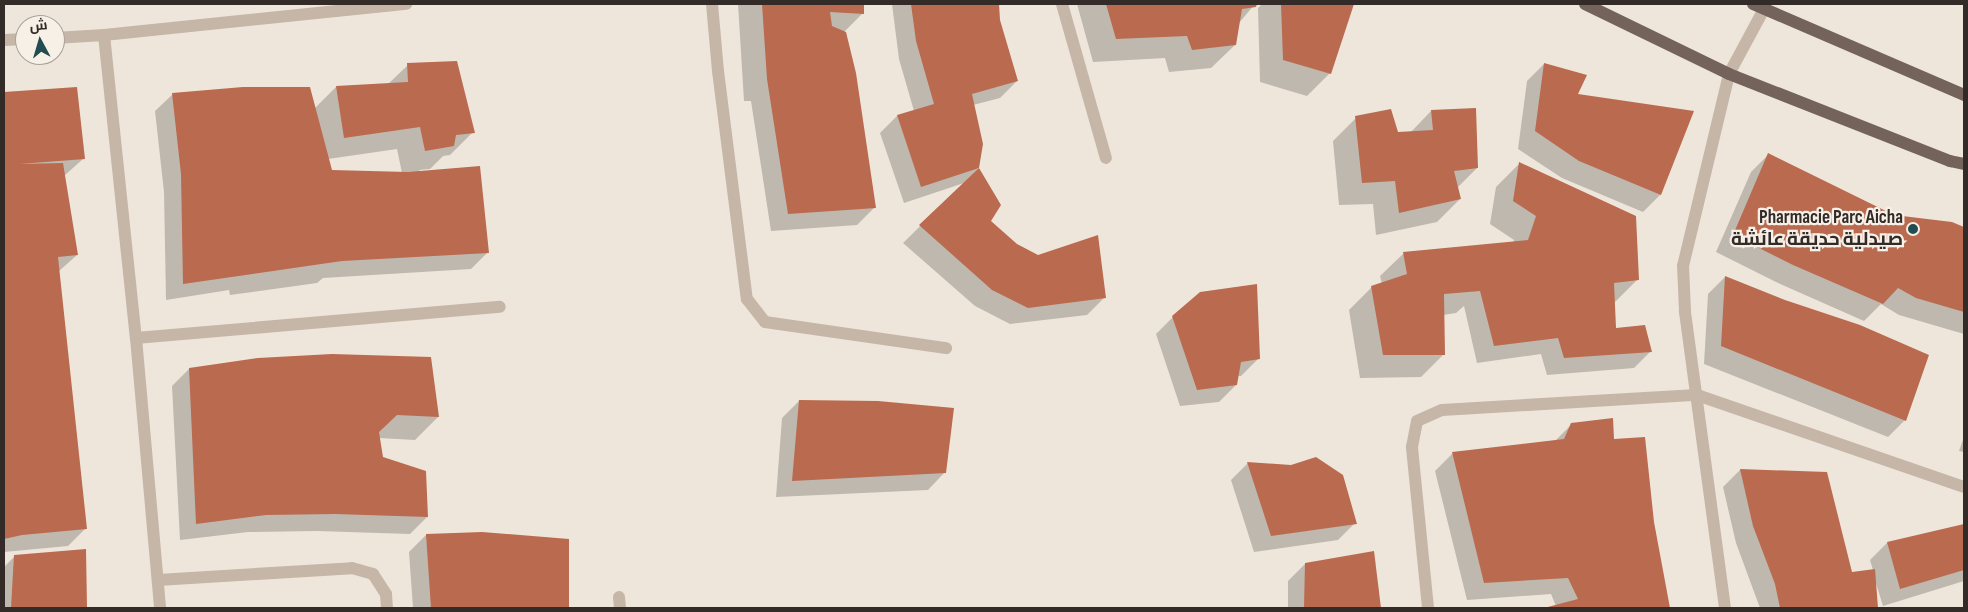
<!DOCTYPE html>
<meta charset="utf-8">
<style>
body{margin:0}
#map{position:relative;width:1968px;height:612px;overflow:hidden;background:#efe6db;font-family:"Sofia Sans Condensed",Cairo,sans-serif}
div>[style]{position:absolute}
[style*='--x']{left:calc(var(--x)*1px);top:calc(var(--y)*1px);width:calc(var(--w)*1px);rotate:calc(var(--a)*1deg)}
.shadow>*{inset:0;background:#0003}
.building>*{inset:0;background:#ba6a4e}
.minor>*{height:12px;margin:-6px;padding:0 6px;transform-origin:6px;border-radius:6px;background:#c6b6a8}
.major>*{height:12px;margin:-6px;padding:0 6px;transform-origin:6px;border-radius:6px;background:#74635a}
.dots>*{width:14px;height:14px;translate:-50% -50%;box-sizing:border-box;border:2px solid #f7f0e7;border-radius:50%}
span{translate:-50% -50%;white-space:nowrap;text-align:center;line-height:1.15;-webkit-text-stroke:4.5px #f7f0e7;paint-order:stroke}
.poi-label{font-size:19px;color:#332b28;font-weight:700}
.right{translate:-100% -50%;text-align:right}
.frame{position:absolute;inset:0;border:5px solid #332b28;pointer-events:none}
.north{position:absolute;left:15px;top:15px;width:50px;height:50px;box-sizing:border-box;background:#f7f0e7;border:1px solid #a9a19b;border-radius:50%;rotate:354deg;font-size:14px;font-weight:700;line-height:20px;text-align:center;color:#332b28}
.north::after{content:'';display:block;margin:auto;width:18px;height:22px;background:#214c50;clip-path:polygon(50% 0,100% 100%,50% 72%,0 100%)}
</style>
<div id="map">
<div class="shadow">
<i style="clip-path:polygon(738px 4px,862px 4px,863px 13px,844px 32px,874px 208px,857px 225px,771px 231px,751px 101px,744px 101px)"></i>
<i style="clip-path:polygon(892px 4px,997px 4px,999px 20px,1017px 81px,1000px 98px,973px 105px,977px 168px,999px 205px,989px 221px,1016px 245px,1104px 298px,1087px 315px,1010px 324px,975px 306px,903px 243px,964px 183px,904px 203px,880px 133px,897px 116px,914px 111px,899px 59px)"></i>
<i style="clip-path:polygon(1077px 4px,1255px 4px,1239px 23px,1235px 45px,1211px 68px,1169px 72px,1165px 58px,1093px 62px)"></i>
<i style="clip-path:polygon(1262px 4px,1352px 4px,1330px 73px,1307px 96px,1260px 82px,1258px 8px)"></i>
<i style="clip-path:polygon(1544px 64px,1576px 95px,1693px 112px,1660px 195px,1643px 212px,1562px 178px,1518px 149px,1527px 81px)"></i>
<i style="clip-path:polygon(evenodd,408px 65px,473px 132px,450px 155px,443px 156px,430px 169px,419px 170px,488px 252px,471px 269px,323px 278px,317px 283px,230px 295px,229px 290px,166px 300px,164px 192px,155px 111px,173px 94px,314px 109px,336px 87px,387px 85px,408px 65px,397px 149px,402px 173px,331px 171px,328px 159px,397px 149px)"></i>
<i style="clip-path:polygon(76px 88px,83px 159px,64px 176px,77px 255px,58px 272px,85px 529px,68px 546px,4px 552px,4px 93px)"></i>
<i style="clip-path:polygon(1431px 111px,1477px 168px,1457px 188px,1460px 199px,1437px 222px,1376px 235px,1373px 204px,1339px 205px,1333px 141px,1356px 118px,1397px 133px,1410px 133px)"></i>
<i style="clip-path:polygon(1768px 155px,1894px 216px,1952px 224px,1964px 229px,1964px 334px,1899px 315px,1881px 304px,1864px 321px,1776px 282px,1716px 252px,1751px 172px)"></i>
<i style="clip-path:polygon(1519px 164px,1637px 280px,1614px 303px,1614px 330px,1651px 351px,1634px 368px,1547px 375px,1541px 354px,1477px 363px,1464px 306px,1456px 313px,1443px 315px,1444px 354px,1421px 377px,1360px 378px,1349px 310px,1372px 287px,1382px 284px,1380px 276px,1403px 254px,1513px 243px,1514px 240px,1490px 224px,1496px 187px)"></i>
<i style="clip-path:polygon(1725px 277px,1785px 301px,1905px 420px,1888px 437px,1704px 364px,1708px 294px)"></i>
<i style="clip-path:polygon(1173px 317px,1259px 358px,1241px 376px,1237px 376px,1236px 385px,1219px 402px,1180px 406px,1156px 334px)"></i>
<i style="clip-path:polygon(430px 358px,438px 417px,415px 440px,379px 438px,381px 457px,425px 472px,427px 517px,410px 534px,317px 531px,248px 532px,180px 540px,172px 386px,189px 369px)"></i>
<i style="clip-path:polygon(799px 401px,945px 472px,928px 490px,776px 497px,782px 418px)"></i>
<i style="clip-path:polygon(1572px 424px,1613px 441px,1653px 521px,1669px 608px,1546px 608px,1556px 606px,1551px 594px,1467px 600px,1435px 471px,1452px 454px,1554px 442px)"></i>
<i style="clip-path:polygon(1964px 437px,1964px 452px,1959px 451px)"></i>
<i style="clip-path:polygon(1248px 463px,1355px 523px,1338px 540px,1254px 552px,1231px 480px)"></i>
<i style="clip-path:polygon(1740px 470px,1826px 473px,1851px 573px,1873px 570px,1870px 560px,1887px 543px,1964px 525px,1964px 581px,1883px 606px,1875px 580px,1877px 608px,1760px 608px,1736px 543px,1723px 487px)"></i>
<i style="clip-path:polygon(426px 535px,568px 540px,567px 608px,413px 608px,409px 552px)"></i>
<i style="clip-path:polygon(85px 550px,86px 608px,4px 608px,4px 567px,15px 556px)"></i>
<i style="clip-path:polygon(1373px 552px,1380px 608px,1288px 608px,1288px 581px,1305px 564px)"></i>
</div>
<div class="building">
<i style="clip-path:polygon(762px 4px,864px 4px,864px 14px,830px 12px,832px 26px,846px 32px,856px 73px,876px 208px,788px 214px,767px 79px)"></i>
<i style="clip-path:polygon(911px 4px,999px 4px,1000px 20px,1018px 81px,972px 94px,983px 144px,979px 168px,1001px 205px,991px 221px,1017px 244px,1038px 255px,1098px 235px,1106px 298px,1028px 308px,992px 290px,919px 225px,979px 168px,921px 187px,897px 115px,934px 104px,916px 41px)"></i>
<i style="clip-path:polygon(1106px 4px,1257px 4px,1256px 7px,1242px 9px,1236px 45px,1192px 50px,1187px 36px,1116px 39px)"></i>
<i style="clip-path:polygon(1281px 4px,1354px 4px,1331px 74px,1283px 60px)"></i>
<i style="clip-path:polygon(457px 61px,475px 133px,456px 135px,454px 146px,425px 151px,420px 127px,344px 138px,336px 86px,408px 82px,407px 63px)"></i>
<i style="clip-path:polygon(1544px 63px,1587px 75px,1578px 94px,1694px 111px,1661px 195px,1579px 161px,1535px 131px)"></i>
<i style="clip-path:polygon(77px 87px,85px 159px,19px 164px,63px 163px,78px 255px,58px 257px,87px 529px,22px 535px,4px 539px,4px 92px)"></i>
<i style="clip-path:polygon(243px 87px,310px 87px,332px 170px,408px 172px,480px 166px,489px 253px,342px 261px,183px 284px,181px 174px,172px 93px)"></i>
<i style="clip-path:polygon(1476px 108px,1478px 168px,1454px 171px,1461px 199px,1399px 213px,1395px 181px,1362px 183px,1355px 116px,1391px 109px,1398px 132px,1433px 130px,1431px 110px)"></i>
<i style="clip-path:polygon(1768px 153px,1894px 215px,1952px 222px,1964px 227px,1964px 312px,1916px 298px,1898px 288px,1883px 304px,1793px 265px,1733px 235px)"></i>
<i style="clip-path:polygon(1519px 162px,1636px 216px,1639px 280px,1614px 283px,1616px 328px,1645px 325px,1652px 352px,1564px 358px,1558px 338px,1494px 346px,1480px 291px,1444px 294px,1445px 355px,1383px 355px,1371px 286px,1407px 274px,1403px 252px,1528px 240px,1536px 216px,1513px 201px)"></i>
<i style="clip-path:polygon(1725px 276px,1785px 300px,1860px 325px,1929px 355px,1906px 421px,1721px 346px)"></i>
<i style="clip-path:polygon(1257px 284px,1260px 359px,1241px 362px,1237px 385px,1197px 390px,1172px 316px,1200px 292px)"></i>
<i style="clip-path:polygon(332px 354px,431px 357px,439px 417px,397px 415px,379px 432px,383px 457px,426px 471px,428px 517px,335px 514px,266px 515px,196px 524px,189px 368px,258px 358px)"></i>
<i style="clip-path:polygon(799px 400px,878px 401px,954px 408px,946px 473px,792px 481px)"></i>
<i style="clip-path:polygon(1613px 418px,1614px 439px,1645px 437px,1654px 522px,1670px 608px,1544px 608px,1578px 599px,1568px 578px,1484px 583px,1452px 452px,1564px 439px,1571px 423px)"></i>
<i style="clip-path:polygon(1316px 457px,1343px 475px,1357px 524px,1271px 536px,1247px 462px,1291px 465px)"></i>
<i style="clip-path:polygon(1740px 469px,1827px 472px,1852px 572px,1875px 569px,1878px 608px,1780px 608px,1775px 584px,1753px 526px)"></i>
<i style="clip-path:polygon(1964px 524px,1964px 570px,1900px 589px,1887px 542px)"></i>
<i style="clip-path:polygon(482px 532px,569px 539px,569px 608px,431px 608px,426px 534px)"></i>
<i style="clip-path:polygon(86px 549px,87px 608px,11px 608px,14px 555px)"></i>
<i style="clip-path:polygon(1374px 551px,1381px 608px,1304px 608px,1305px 563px)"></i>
</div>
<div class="minor">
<i style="--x:712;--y:4;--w:67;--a:84.9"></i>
<i style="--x:718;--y:71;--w:230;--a:82.8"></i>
<i style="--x:747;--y:299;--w:29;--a:52"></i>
<i style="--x:765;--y:322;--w:183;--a:8.2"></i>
<i style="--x:1062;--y:4;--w:160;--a:74.1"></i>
<i style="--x:104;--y:35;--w:305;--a:84"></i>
<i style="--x:136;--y:338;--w:271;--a:84.9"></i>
<i style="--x:55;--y:38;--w:49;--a:-3.5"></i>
<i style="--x:104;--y:35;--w:304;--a:-5.9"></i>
<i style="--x:4;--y:40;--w:21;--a:-3"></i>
<i style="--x:136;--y:338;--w:365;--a:-4.9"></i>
<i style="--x:158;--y:580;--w:194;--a:-3.5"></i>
<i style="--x:352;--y:568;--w:22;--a:16"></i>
<i style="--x:373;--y:574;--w:24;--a:57"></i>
<i style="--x:386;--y:594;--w:14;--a:86"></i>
<i style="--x:619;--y:597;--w:11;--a:85"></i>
<i style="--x:1428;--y:608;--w:162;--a:-95.7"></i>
<i style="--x:1412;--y:447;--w:26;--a:-79"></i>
<i style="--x:1417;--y:421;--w:27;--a:-24"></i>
<i style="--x:1442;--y:410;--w:255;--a:-3.4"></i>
<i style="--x:1697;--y:395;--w:282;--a:19"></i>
<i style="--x:1725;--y:608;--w:300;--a:-97.7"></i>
<i style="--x:1685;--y:311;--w:45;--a:-92.5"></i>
<i style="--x:1683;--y:266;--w:197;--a:-76.5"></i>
<i style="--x:1729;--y:74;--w:74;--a:-61.7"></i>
</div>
<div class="major">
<i style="--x:1585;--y:4;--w:160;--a:25.9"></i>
<i style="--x:1729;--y:74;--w:238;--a:21.5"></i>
<i style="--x:1950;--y:161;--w:14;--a:12"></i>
<i style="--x:1753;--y:4;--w:230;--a:23.3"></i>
</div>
<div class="dots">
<i style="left:1913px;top:229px;background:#214c50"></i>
</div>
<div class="poi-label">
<span class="right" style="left:1903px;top:229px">Pharmacie Parc Aicha<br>صيدلية حديقة عائشة</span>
</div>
<div class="frame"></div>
<div class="north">ش</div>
</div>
